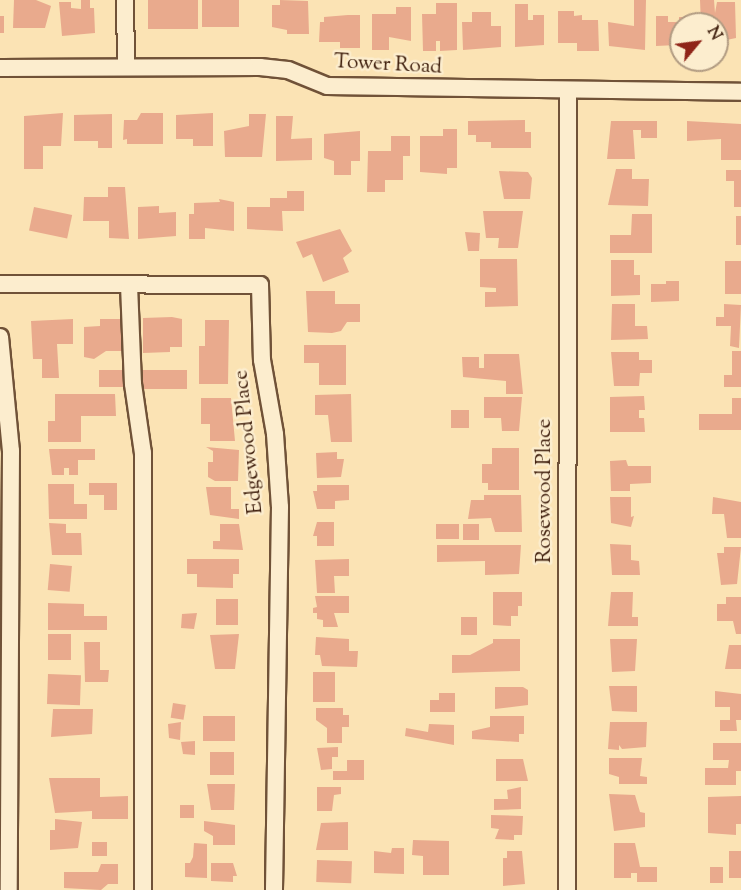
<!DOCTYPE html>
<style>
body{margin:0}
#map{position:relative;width:741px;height:890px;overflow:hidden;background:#fbe3b4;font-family:"Sorts Mill Goudy",serif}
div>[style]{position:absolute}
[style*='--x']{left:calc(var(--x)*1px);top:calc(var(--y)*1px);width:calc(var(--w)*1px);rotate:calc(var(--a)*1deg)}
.building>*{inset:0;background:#e9aa8d;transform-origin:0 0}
.roads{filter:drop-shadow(2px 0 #705238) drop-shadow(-2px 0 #705238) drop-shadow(0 2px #705238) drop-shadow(0 -2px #705238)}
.minor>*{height:16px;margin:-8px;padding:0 8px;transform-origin:8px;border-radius:8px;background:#fcedce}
span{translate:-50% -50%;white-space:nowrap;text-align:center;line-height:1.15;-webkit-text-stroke:5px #fcedce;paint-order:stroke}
.street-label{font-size:21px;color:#41210f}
.north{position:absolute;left:669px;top:12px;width:60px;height:60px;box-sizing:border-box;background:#fcedce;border:2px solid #b19b82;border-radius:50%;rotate:61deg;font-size:16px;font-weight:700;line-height:24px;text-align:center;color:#41210f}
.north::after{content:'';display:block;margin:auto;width:21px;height:27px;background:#8f2418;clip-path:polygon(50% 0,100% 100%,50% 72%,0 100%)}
</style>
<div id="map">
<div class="building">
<i style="clip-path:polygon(14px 0,36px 0,51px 6px,45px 28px,13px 28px)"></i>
<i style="clip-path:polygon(81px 0,90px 0,90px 8px,94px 8px,95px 33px,62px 36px,59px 2px,71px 2px,71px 8px,81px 9px)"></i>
<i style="left:148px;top:0;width:50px;height:29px"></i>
<i style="left:202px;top:0;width:37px;height:27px"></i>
<i style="clip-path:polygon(280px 0,308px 1px,309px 34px,287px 34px,287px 30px,272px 27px,272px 5px,280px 5px)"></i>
<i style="clip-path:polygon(634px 0,646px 0,645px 50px,609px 46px,608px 22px,634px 26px)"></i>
<i style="clip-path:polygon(700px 0,714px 0,715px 13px,717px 2px,735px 2px,736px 38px,717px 42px,717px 24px,701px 24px)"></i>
<i style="clip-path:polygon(436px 3px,457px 3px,457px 50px,440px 51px,440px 41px,436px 41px,436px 51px,423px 51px,422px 14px,436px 14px)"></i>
<i style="clip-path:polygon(515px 4px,528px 4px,528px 20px,533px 20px,533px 15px,544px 15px,544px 45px,515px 47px)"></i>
<i style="clip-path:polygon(396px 7px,411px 7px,411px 41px,389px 37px,389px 50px,372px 50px,372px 14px,396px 14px)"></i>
<i style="clip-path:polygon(558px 11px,574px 11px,574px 16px,582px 15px,582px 20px,598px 20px,599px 51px,577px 51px,577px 43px,558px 43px)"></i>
<i style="clip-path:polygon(472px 12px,491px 12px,491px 26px,501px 26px,501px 47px,463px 50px,462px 22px,472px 22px)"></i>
<i style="clip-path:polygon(348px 15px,360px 15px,360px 48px,340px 48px,340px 42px,319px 42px,320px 22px,324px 22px,324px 17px)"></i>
<i style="left:0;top:16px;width:4px;height:17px"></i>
<i style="clip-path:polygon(656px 16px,668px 16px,668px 22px,679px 22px,679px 17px,693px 17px,693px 24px,681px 24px,681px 51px,677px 51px,677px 45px,656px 46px)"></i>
<i style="clip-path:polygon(63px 113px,61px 146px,43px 146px,43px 169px,24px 169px,24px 116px)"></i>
<i style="clip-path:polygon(141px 113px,163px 113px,163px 144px,127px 144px,127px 139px,123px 140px,124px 120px,137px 120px)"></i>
<i style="clip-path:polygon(213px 113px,213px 146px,193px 146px,193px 139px,176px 139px,176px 115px)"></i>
<i style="clip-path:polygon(112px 114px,112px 148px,98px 148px,98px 141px,74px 141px,74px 115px)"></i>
<i style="clip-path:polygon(249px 114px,266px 114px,262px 157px,225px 157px,224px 131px,249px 126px)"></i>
<i style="clip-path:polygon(276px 116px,293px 116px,291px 139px,312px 138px,312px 160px,276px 161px)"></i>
<i style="clip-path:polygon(525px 120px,525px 132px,531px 132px,531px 148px,491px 148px,491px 142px,476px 142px,476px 135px,468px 135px,468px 121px)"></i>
<i style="clip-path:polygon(611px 121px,657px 121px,657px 138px,641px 138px,641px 130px,633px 130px,635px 159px,607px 159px)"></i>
<i style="clip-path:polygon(687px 121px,741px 124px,741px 160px,721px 160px,721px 139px,687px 141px)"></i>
<i style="clip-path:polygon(443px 129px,457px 129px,457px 168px,447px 168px,447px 174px,420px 172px,420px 136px,443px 136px)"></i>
<i style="clip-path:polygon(360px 131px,360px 161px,351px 161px,351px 175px,334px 175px,334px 161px,324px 158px,324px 134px)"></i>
<i style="clip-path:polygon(391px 136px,410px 136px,410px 156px,403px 156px,403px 180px,385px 180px,385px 192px,367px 192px,368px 151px,391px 151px)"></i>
<i style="clip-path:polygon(616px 169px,632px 169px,632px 179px,649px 179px,648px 206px,608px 205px)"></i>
<i style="clip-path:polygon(726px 170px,741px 170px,741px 207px,734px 207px,734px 181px,726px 181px)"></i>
<i style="clip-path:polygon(499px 171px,528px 172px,532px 178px,530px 199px,504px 199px)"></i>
<i style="clip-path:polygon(108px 187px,125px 187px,129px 239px,109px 238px,109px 221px,83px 221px,84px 197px,108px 197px)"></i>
<i style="clip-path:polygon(287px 191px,304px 191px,304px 211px,282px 211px,283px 231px,247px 229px,247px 207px,270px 207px,270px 198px,287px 198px)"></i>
<i style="clip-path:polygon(219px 199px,234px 202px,234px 231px,205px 228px,205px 239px,189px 239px,189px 214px,194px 214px,194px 203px,220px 202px)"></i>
<i style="clip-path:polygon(159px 206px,159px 213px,176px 212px,176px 236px,138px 239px,138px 207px)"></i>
<i style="left:34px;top:207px;width:39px;height:24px;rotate:12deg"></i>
<i style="clip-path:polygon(483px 211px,523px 211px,518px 248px,498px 248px,499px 238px,486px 238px)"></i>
<i style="clip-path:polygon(632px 214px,652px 214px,652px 253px,610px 253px,610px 235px,631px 235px)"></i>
<i style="left:736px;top:216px;width:5px;height:29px"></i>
<i style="clip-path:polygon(340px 229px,352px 251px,343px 258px,349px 272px,323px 282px,312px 254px,303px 258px,296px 242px)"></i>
<i style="clip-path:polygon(465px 232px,480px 233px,479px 251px,468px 251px)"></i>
<i style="clip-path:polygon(480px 259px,517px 259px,518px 306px,485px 307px,485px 292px,496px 292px,496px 288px,480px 287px)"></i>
<i style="clip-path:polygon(611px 260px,634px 260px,634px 275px,640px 275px,640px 295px,611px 296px)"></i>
<i style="left:725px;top:261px;width:16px;height:33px"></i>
<i style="clip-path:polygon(666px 281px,679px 281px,679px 301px,651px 302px,651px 284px,666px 284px)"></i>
<i style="clip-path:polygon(306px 291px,335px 291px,335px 304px,360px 304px,360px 322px,347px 322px,341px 331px,332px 333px,308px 332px)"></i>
<i style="clip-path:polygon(612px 304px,635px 304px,635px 326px,647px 326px,648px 339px,611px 340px)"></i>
<i style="clip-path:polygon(724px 304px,741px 305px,739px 348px,730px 346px,731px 326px,716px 326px,716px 317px,724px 317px)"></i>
<i style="clip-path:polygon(172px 317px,182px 319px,182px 347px,170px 347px,170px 352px,143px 353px,143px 318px)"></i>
<i style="clip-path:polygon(73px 319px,73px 344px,57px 344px,59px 378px,42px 378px,42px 359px,33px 359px,31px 321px)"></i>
<i style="clip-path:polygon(100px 319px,124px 319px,124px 351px,106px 351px,94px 359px,84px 357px,84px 327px,100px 326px)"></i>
<i style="clip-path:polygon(205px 320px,229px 320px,228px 384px,199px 384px,199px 346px,205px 346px)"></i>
<i style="clip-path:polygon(304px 345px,346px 345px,346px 385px,319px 385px,319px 363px,304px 363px)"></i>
<i style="clip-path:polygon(732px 351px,741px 351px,741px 387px,724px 387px,724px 375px,732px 375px)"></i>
<i style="clip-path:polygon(611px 352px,639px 352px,639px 360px,652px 360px,652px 373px,640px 373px,639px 386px,614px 386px)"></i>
<i style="clip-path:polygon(484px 354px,519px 354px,523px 394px,506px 394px,506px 381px,463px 377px,462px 357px,479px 357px,479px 368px,484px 368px)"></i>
<i style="left:99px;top:370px;width:29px;height:17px"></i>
<i style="left:138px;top:370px;width:49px;height:19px"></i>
<i style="clip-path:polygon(55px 394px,115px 394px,116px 416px,81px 416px,81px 442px,48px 442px,48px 421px,55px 421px)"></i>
<i style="clip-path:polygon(351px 394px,352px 442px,331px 442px,328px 415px,315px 415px,315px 395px)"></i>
<i style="clip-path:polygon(644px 396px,645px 410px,639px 410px,639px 418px,644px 418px,645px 432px,610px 432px,610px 397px)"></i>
<i style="clip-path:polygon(484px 397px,522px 397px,519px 431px,502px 431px,501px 418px,484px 418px)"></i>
<i style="clip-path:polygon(201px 398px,231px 398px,235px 441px,210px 441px,210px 424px,201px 424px)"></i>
<i style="clip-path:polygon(732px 398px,741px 398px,741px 430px,699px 430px,699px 414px,732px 414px)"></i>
<i style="left:451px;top:410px;width:18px;height:18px"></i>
<i style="clip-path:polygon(206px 447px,239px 450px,238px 481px,215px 481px,208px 477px,208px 462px,213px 462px,213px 451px)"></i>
<i style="clip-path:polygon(492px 448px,519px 448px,519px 490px,488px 490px,488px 483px,482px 483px,482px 464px,492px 464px)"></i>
<i style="clip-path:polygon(49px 449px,95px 449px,95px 460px,78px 460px,78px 475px,69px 475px,69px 468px,64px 468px,64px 475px,52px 475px)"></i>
<i style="clip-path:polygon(337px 452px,337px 459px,344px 459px,341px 477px,317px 478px,316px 453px)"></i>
<i style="clip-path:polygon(626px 460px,628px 466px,651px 466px,651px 483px,630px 484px,630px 491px,611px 491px,610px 461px)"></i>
<i style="clip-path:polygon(89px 483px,117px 483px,117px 510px,104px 510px,104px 495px,89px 495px)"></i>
<i style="clip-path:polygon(48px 484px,74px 484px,74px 504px,87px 504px,87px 519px,49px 519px)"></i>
<i style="clip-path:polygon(317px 485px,349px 485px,349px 500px,335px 501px,335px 509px,317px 509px,313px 491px,317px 491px)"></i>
<i style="clip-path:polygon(206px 487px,231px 487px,231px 509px,239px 509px,239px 519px,210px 515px)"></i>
<i style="clip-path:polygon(484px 495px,521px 495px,522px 532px,495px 532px,491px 518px,468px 519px,471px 500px,484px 500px)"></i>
<i style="clip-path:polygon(610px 497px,631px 497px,631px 517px,634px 516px,631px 527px,611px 523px)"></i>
<i style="clip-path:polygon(713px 497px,741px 502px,741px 538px,727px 538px,724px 514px,712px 514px)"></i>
<i style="clip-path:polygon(317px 522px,334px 522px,334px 546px,317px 546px,317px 536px,313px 536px)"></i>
<i style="clip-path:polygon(49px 523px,66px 524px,66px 533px,81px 533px,82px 555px,52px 555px)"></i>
<i style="clip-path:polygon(220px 524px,239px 524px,243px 550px,213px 549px,213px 541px,220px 541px)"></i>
<i style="left:436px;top:524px;width:23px;height:15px"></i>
<i style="left:463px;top:524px;width:16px;height:16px"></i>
<i style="clip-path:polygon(610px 544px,631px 545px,631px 560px,639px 561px,640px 575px,612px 575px)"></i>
<i style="clip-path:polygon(437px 545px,521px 545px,519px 574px,485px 575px,485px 561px,437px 562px)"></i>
<i style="clip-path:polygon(724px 547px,741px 547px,737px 584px,721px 585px,717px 553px,724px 553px)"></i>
<i style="clip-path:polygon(187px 559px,239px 559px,239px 574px,233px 574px,233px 588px,197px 587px,197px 574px,187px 574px)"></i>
<i style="clip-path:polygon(349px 559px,349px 576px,334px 576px,335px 593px,317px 593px,315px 560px)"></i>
<i style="left:50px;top:564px;width:22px;height:26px;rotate:5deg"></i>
<i style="clip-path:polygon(493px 592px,522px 592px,522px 606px,518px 606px,518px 616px,511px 616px,511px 626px,493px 625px)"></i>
<i style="clip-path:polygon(611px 592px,633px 592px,632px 617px,638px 617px,638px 626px,608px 626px)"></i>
<i style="clip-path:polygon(315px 596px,349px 596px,349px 613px,334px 613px,338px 627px,323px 627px,323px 620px,317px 619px,317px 613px,313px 613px,313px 608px,317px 607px)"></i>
<i style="clip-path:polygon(726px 597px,741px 597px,741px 634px,736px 634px,733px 621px,717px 621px,717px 604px,726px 604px)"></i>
<i style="left:216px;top:599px;width:22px;height:26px"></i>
<i style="clip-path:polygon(48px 603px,84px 604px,84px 616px,107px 616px,107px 630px,48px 630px)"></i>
<i style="clip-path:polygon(197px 613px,194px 629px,181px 628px,182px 614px)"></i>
<i style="left:461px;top:617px;width:16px;height:18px"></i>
<i style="left:48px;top:634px;width:23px;height:26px"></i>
<i style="clip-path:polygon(239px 634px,235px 669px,215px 669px,210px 635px)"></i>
<i style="clip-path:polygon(316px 637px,349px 639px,349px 651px,358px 651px,357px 667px,322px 666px,320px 655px,315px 655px)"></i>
<i style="clip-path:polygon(493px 639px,520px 639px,520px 671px,452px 673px,452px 655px,470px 655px,493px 643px)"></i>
<i style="clip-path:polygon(610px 639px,637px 639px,635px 671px,612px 672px)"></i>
<i style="clip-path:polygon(84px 642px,100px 642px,100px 670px,109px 670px,108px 682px,85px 682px)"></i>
<i style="clip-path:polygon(729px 645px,741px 645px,741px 669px,725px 669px)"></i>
<i style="left:313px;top:672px;width:22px;height:30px"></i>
<i style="left:48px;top:674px;width:33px;height:30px;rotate:2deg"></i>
<i style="clip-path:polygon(609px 686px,637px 686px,637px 712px,612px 711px)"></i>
<i style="clip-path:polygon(495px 687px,523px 687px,528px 690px,528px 705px,495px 709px)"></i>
<i style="clip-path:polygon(715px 691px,741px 694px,741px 720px,736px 720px,737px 731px,720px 731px,720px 720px,730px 720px,730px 707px,715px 707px)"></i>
<i style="clip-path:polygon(439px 693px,455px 693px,455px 712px,430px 712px,430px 700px,439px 700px)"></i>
<i style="left:173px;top:703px;width:13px;height:15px;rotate:9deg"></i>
<i style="clip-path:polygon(316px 708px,343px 708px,343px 715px,349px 715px,349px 727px,342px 727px,342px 743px,327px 743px,327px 728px,316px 720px)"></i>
<i style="clip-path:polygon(53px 709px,93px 709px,92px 734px,51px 737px)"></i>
<i style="left:203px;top:716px;width:32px;height:25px"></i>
<i style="clip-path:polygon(490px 716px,524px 716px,524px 734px,519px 734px,519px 742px,472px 739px,472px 731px,490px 727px)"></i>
<i style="clip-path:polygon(181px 722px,180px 740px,169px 738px,168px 724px)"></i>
<i style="clip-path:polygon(610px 722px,647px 722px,646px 747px,622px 749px,619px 745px,619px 750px,608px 749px)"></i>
<i style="clip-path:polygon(429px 724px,454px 725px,454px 745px,405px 736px,406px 728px,428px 732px)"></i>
<i style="clip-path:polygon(195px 741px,195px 755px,183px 754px,181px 742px)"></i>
<i style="clip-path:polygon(713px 743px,741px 743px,741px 771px,736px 771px,736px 785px,705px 785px,705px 768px,728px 768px,729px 760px,713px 760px)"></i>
<i style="clip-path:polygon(338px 747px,338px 757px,332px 757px,332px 769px,321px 770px,317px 748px)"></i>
<i style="left:210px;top:752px;width:24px;height:23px"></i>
<i style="clip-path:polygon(609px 758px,642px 758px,640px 776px,647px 777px,647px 784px,619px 784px,619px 777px,609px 774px)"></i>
<i style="clip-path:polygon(496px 759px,523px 759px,528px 781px,496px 781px)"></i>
<i style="clip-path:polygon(347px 760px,364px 760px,364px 780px,333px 780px,333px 771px,347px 771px)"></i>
<i style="clip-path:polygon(49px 778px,100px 778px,100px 797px,128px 796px,128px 819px,92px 819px,92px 811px,55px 813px)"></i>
<i style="clip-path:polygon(207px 784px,235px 784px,234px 810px,211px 810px)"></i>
<i style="clip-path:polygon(317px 787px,341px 787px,341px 794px,334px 795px,332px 811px,317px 811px)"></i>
<i style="clip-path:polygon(521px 787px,521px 809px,494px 810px,494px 799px,508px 799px,507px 790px)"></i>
<i style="clip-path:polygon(609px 794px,635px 795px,640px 812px,645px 813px,645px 827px,614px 831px)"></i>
<i style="clip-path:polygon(741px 796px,741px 824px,736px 824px,736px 835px,708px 833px,708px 797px)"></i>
<i style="left:180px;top:805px;width:14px;height:13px"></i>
<i style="clip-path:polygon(491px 815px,523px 816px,522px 835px,514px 835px,514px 840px,495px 839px,499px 829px,491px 828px)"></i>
<i style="clip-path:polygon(55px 819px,82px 822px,78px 848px,50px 850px,50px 830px,55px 830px)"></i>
<i style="clip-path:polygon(204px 821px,235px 825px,235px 845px,213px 845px,213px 836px,204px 831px)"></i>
<i style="clip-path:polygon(348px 822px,348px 850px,316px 850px,321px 823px)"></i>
<i style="clip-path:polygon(413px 840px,449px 841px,449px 875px,423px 875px,423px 856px,412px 855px)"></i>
<i style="left:92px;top:842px;width:15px;height:14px"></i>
<i style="clip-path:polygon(194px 843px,207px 844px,207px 878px,185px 877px,185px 863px,190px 863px,193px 857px)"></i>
<i style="clip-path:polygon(614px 843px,635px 843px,640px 867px,657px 867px,657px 882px,637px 882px,637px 873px,631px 873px,631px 878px,614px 878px)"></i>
<i style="clip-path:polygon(392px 848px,404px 848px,404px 874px,374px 873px,374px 851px,391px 853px)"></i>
<i style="clip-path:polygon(507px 851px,522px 851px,525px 884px,503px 886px,503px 858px,507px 858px)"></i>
<i style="left:729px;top:851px;width:12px;height:27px"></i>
<i style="left:317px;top:860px;width:35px;height:22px;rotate:2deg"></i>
<i style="clip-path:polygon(211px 863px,233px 863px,237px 876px,233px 876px,233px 882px,211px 881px)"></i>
<i style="clip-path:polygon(101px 864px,118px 864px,118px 884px,108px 884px,101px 890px,64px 888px,64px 872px,98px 872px)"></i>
<i style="left:710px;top:867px;width:13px;height:16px"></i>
</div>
<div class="roads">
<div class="minor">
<i style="--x:125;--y:0;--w:66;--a:89.1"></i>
<i style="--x:0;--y:68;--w:260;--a:-0.2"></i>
<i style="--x:260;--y:67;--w:28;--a:6"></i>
<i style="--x:288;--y:70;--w:42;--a:22.3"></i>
<i style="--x:327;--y:86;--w:414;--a:0.8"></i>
<i style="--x:0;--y:284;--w:260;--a:0.2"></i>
<i style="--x:260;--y:285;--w:75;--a:88.5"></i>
<i style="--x:262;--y:360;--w:75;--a:80"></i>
<i style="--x:275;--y:434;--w:73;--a:86.1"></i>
<i style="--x:280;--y:507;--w:383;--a:90.9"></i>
<i style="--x:129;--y:285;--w:99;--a:87.7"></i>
<i style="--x:133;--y:384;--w:70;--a:81.8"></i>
<i style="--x:143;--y:453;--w:437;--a:90"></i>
<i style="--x:0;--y:337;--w:115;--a:84.5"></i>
<i style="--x:11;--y:451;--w:439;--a:90.3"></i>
<i style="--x:567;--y:890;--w:798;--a:-89.93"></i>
</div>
</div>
<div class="street-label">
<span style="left:388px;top:65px;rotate:3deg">Tower Road</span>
<span style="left:249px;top:442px;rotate:-96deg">Edgewood Place</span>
<span style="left:545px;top:491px;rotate:-90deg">Rosewood Place</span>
</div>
<div class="north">N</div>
</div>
